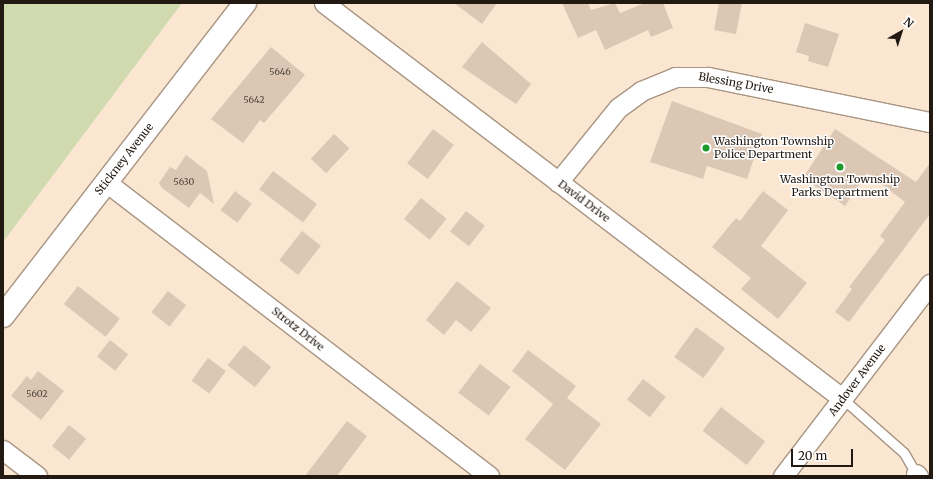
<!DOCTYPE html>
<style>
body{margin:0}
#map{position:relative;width:933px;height:479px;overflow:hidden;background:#fae6d1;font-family:Merriweather,serif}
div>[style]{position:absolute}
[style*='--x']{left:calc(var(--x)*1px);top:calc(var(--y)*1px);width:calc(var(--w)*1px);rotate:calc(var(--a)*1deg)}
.green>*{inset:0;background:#d1daaf}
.building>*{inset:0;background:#dbc7b4;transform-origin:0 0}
.roads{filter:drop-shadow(1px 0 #a89582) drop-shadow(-1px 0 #a89582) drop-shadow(0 1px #a89582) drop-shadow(0 -1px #a89582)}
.lane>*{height:9px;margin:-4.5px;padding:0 4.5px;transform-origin:4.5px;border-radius:4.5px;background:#fff}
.street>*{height:19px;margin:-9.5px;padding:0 9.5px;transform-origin:9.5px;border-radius:9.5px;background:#fff}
.secondary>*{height:22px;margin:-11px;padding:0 11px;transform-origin:11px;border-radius:11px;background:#fff}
.dots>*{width:11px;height:11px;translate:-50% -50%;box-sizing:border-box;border:2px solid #fff;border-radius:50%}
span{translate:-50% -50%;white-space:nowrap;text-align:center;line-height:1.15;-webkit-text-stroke:3px #fff;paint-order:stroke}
.number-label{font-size:9px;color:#50443a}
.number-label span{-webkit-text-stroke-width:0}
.street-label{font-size:11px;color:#211912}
.poi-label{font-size:11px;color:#211912}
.left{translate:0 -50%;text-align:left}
.frame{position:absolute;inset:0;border:4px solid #211912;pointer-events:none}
.north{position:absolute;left:881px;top:12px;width:40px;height:40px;-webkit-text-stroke:3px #fff;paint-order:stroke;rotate:39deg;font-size:11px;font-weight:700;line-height:16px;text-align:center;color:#211912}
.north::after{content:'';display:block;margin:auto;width:14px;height:18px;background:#211912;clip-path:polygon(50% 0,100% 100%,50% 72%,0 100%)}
.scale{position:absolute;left:791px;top:449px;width:62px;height:18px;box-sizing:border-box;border:2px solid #211912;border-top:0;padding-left:5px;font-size:12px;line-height:14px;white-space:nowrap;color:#211912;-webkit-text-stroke:3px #fff;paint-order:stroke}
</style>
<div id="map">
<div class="green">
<i style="clip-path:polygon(3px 3px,182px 3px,3px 242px)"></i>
</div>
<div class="building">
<i style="clip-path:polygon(454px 3px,497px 3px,482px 24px)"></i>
<i style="clip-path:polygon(562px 3px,588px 3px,591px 10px,615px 3px,620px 13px,645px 3px,663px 3px,673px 28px,651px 37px,648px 30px,605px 50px,596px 30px,578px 38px)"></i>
<i style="clip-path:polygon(719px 3px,742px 3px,736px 34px,714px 30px)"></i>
<i style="clip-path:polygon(805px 23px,839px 34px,828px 67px,808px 61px,809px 56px,796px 52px)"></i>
<i style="clip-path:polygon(482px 42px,531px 84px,516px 104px,462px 67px)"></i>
<i style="clip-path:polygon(271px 47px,305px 75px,264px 123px,260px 120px,243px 143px,211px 119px)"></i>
<i style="clip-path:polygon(672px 101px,762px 134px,747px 179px,707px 166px,703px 179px,650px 162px)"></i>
<i style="left:433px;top:129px;width:26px;height:43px;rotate:37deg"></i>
<i style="clip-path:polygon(835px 129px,916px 182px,930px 163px,930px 214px,849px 322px,835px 312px,852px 289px,849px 287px,885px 240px,880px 236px,905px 202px,867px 173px,845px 206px,803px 178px)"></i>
<i style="left:334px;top:134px;width:21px;height:34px;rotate:43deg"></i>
<i style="clip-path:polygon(186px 155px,207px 171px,214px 204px,200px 193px,189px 208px,162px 188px,159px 183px,170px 167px,176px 170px)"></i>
<i style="left:273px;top:171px;width:55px;height:23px;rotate:37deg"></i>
<i style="left:235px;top:191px;width:21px;height:24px;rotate:37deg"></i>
<i style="clip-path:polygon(763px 191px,788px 210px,761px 246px,807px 283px,778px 319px,741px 289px,751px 278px,712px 247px,736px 218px,740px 221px)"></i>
<i style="left:421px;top:198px;width:33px;height:27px;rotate:39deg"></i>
<i style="left:466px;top:211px;width:24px;height:26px;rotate:38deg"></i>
<i style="left:302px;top:231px;width:24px;height:37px;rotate:38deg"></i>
<i style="clip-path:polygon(457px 281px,491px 308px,471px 332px,456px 320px,444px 335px,426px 320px)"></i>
<i style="left:78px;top:286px;width:53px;height:23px;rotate:38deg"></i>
<i style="left:168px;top:291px;width:23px;height:27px;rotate:38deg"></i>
<i style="left:696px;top:327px;width:36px;height:37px;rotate:36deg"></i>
<i style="left:110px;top:340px;width:23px;height:21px;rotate:38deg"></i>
<i style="left:244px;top:345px;width:35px;height:26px;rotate:39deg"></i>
<i style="clip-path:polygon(528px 350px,576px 386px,567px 398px,601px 424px,565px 470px,525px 439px,553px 404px,512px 371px)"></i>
<i style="left:208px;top:358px;width:22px;height:28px;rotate:36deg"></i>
<i style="left:480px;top:364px;width:38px;height:36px;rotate:37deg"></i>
<i style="clip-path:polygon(38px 371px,64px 391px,41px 420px,11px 396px,27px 376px,31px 380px)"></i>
<i style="left:643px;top:379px;width:29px;height:26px;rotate:38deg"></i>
<i style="left:721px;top:407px;width:56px;height:30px;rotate:38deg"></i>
<i style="clip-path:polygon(347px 421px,367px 436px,337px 476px,305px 476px)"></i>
<i style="left:69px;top:425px;width:22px;height:27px;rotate:39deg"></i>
</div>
<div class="roads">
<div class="lane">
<i style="--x:843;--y:399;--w:81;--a:41.5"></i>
<i style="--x:904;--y:453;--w:24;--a:60"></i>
</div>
<div class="street">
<i style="--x:324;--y:3;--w:653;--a:37.34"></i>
<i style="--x:106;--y:182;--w:483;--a:37.5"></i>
<i style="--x:558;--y:182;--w:95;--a:-51"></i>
<i style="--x:618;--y:108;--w:29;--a:-36"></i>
<i style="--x:641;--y:91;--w:37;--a:-22"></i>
<i style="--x:675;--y:77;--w:33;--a:0"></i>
<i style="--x:708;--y:77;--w:227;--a:11.5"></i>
<i style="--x:3;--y:450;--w:43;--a:37.4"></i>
<i style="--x:916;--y:474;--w:3;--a:45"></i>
<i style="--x:783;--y:476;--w:242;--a:-52.6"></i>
</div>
<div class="secondary">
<i style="--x:3;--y:316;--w:396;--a:-52.3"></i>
</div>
</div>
<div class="dots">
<i style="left:706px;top:148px;background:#1e992c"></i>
<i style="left:840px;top:167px;background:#1e992c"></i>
</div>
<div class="number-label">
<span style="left:280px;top:72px">5646</span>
<span style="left:254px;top:100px">5642</span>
<span style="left:184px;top:182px">5630</span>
<span style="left:37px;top:394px">5602</span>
</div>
<div class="street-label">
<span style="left:736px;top:83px;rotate:10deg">Blessing Drive</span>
<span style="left:124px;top:159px;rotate:-52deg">Stickney Avenue</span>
<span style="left:584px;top:201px;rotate:37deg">David Drive</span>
<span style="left:298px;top:329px;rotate:38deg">Strotz Drive</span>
<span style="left:857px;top:380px;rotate:-53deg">Andover Avenue</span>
</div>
<div class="poi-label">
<span class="left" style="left:714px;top:148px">Washington Township<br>Police Department</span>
<span style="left:840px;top:186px">Washington Township<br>Parks Department</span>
</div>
<div class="frame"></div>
<div class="north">N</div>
<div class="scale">20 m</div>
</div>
